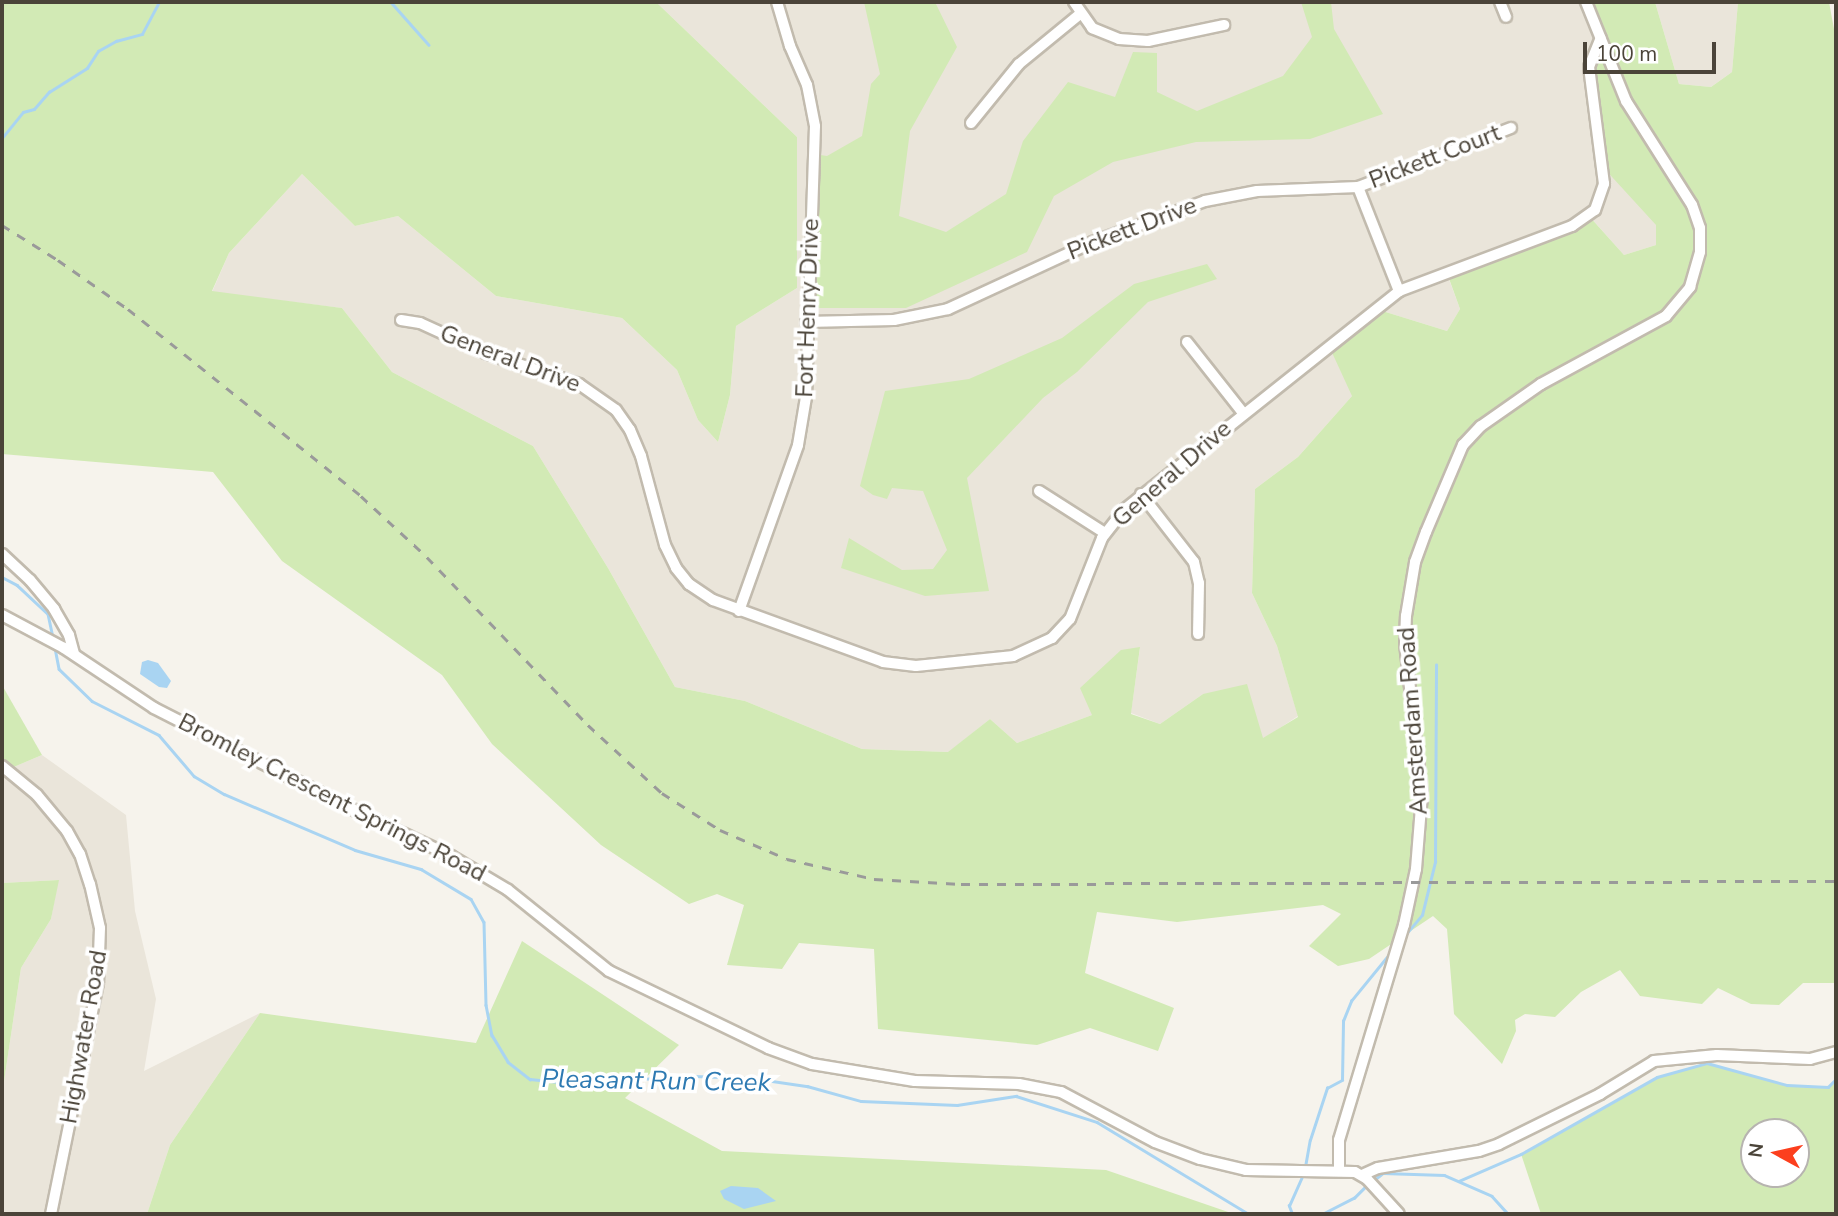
<!DOCTYPE html>
<style>
body{margin:0}
#map{position:relative;width:1838px;height:1216px;overflow:hidden;background:#f6f3ec;font-family:"Nunito Sans",sans-serif}
div>[style]{position:absolute}
[style*='--x']{left:calc(var(--x)*1px);top:calc(var(--y)*1px);width:calc(var(--w)*1px);rotate:calc(var(--a)*1deg)}
.residential>*{inset:0;background:#eae5da}
.green>*{inset:0;background:#d2eab5}
.water>*{inset:0;background:#a9d4f2}
.stream>*{height:2.5px;margin:-1.25px;padding:0 1.25px;transform-origin:1.25px;border-radius:1.25px;background:#a9d4f2}
.roads{filter:drop-shadow(2px 0 #c2bbae) drop-shadow(-2px 0 #c2bbae) drop-shadow(0 2px #c2bbae) drop-shadow(0 -2px #c2bbae)}
.minor>*{height:10px;margin:-5px;padding:0 5px;transform-origin:5px;border-radius:5px;background:#fff}
.rail>*{height:2.5px;margin-top:-1.25px;transform-origin:0;background:repeating-linear-gradient(90deg,#9a9a9a 0 9px,transparent 0 18px)}
span{translate:-50% -50%;white-space:nowrap;text-align:center;line-height:1.15;-webkit-text-stroke:7px #fff;paint-order:stroke}
.street-label{font-size:24px;color:#4b4439}
.water-label{font-size:26px;color:#2e7ab2;font-style:italic}
.frame{position:absolute;inset:0;border:4px solid #4b4439;pointer-events:none}
.north{position:absolute;left:1740px;top:1118px;width:70px;height:70px;box-sizing:border-box;background:#fff;border:2px solid #b7b4b0;border-radius:50%;rotate:278deg;font-size:19px;font-weight:700;line-height:28px;text-align:center;color:#4b4439}
.north::after{content:'';display:block;margin:auto;width:24px;height:32px;background:#fc3f1d;clip-path:polygon(50% 0,100% 100%,50% 72%,0 100%)}
.scale{position:absolute;left:1583px;top:42px;width:133px;height:32px;box-sizing:border-box;border:4px solid #4b4439;border-top:0;padding-left:9px;font-size:21px;line-height:24px;white-space:nowrap;color:#4b4439;-webkit-text-stroke:5px #fff;paint-order:stroke}
</style>
<div id="map">
<div class="residential">
<i style="clip-path:polygon(656px 2px,1586px 2px,1656px 225px,1656px 245px,1624px 255px,1590px 217px,1447px 274px,1460px 309px,1447px 331px,1376px 309px,1352px 396px,1298px 457px,1255px 489px,1252px 593px,1277px 646px,1298px 716px,1263px 739px,1203px 694px,1160px 724px,1131px 713px,1140px 648px,1092px 715px,1017px 743px,990px 719px,949px 752px,862px 749px,745px 701px,675px 687px,608px 568px,533px 446px,392px 372px,342px 308px,212px 292px,229px 253px,302px 174px,355px 226px,398px 216px,496px 296px,622px 318px,677px 370px,698px 420px,718px 442px,730px 395px,736px 326px,797px 288px,797px 137px)"></i>
<i style="clip-path:polygon(1655px 2px,1738px 2px,1732px 72px,1711px 87px,1679px 84px)"></i>
<i style="clip-path:polygon(42px 755px,126px 815px,135px 911px,156px 999px,144px 1071px,260px 1013px,170px 1145px,147px 1214px,2px 1214px,2px 1095px,21px 968px,51px 919px,58px 880px,2px 883px,2px 772px)"></i>
</div>
<div class="green">
<i style="clip-path:polygon(2px 2px,656px 2px,797px 137px,797px 288px,736px 326px,730px 395px,718px 442px,698px 420px,677px 370px,622px 318px,496px 296px,398px 216px,355px 226px,302px 174px,229px 253px,212px 291px,342px 308px,392px 372px,533px 446px,608px 568px,675px 687px,745px 701px,862px 749px,948px 752px,990px 719px,1017px 743px,1092px 715px,1080px 688px,1121px 650px,1140px 647px,1131px 714px,1160px 724px,1203px 694px,1247px 684px,1263px 738px,1298px 717px,1277px 646px,1252px 593px,1255px 489px,1298px 457px,1352px 396px,1329px 346px,1376px 309px,1447px 331px,1460px 309px,1447px 273px,1589px 216px,1624px 255px,1656px 245px,1656px 225px,1602px 166px,1589px 67px,1601px 38px,1586px 2px,1655px 2px,1679px 84px,1711px 87px,1732px 72px,1738px 2px,1829px 2px,1836px 40px,1836px 983px,1803px 983px,1779px 1005px,1751px 1004px,1718px 988px,1702px 1004px,1640px 996px,1620px 970px,1581px 992px,1555px 1017px,1525px 1014px,1515px 1020px,1516px 1031px,1502px 1064px,1454px 1014px,1447px 929px,1433px 916px,1369px 959px,1338px 966px,1309px 946px,1341px 914px,1323px 905px,1177px 922px,1097px 912px,1085px 973px,1174px 1008px,1158px 1051px,1090px 1028px,1037px 1045px,878px 1029px,874px 949px,799px 943px,782px 969px,727px 965px,744px 905px,717px 894px,689px 904px,601px 845px,492px 744px,442px 675px,282px 561px,213px 472px,2px 454px)"></i>
<i style="clip-path:polygon(864px 2px,935px 2px,957px 47px,910px 131px,899px 216px,946px 232px,1006px 194px,1023px 141px,1068px 82px,1115px 97px,1133px 52px,1157px 53px,1157px 92px,1197px 111px,1283px 76px,1312px 37px,1301px 2px,1331px 2px,1334px 29px,1383px 114px,1310px 139px,1196px 142px,1113px 162px,1054px 196px,1027px 252px,906px 308px,818px 308px,807px 300px,814px 154px,827px 156px,862px 136px,871px 84px,880px 74px)"></i>
<i style="clip-path:polygon(1207px 264px,1217px 279px,1148px 302px,1077px 372px,1043px 398px,967px 478px,989px 591px,925px 596px,841px 568px,849px 538px,902px 570px,933px 569px,947px 550px,923px 491px,892px 488px,887px 499px,873px 495px,860px 486px,885px 391px,969px 379px,1062px 338px,1134px 284px)"></i>
<i style="clip-path:polygon(2px 685px,42px 755px,2px 772px)"></i>
<i style="clip-path:polygon(59px 880px,51px 919px,21px 968px,2px 1095px,2px 883px)"></i>
<i style="clip-path:polygon(522px 941px,679px 1045px,625px 1098px,722px 1151px,1106px 1170px,1234px 1214px,147px 1214px,170px 1145px,260px 1013px,476px 1043px)"></i>
<i style="clip-path:polygon(evenodd,1707px 1063px,1787px 1085px,1828px 1087px,1836px 1079px,1836px 1214px,1541px 1214px,1521px 1154px,1657px 1077px,1707px 1063px,1796px 1132px,1796px 1174px,1754px 1174px,1754px 1132px,1796px 1132px)"></i>
</div>
<div class="water">
<i style="clip-path:polygon(148px 660px,158px 663px,171px 681px,167px 688px,159px 687px,140px 674px,142px 662px)"></i>
<i style="clip-path:polygon(731px 1186px,758px 1188px,776px 1201px,744px 1209px,724px 1199px,720px 1191px)"></i>
</div>
<div class="stream">
<i style="--x:391;--y:2;--w:57;--a:48.5"></i>
<i style="--x:2;--y:138;--w:33;--a:-51"></i>
<i style="--x:23;--y:112;--w:11;--a:-15"></i>
<i style="--x:34;--y:109;--w:23;--a:-49"></i>
<i style="--x:49;--y:92;--w:45;--a:-32.3"></i>
<i style="--x:87;--y:68;--w:20;--a:-57"></i>
<i style="--x:98;--y:51;--w:21;--a:-29"></i>
<i style="--x:116;--y:41;--w:27;--a:-15"></i>
<i style="--x:142;--y:34;--w:36;--a:-62"></i>
<i style="--x:2;--y:577;--w:17;--a:28"></i>
<i style="--x:17;--y:585;--w:42;--a:43.1"></i>
<i style="--x:48;--y:614;--w:25;--a:78"></i>
<i style="--x:55;--y:648;--w:21;--a:79"></i>
<i style="--x:59;--y:669;--w:46;--a:44.1"></i>
<i style="--x:92;--y:701;--w:75;--a:26.9"></i>
<i style="--x:159;--y:735;--w:54;--a:49.5"></i>
<i style="--x:194;--y:776;--w:35;--a:31"></i>
<i style="--x:224;--y:794;--w:142;--a:23.1"></i>
<i style="--x:355;--y:850;--w:69;--a:16.1"></i>
<i style="--x:421;--y:869;--w:58;--a:31"></i>
<i style="--x:471;--y:899;--w:26;--a:61"></i>
<i style="--x:484;--y:922;--w:83;--a:88.6"></i>
<i style="--x:486;--y:1005;--w:31;--a:79"></i>
<i style="--x:492;--y:1035;--w:31;--a:59"></i>
<i style="--x:508;--y:1062;--w:28;--a:38"></i>
<i style="--x:530;--y:1079;--w:38;--a:6"></i>
<i style="--x:568;--y:1083;--w:125;--a:-3.2"></i>
<i style="--x:693;--y:1076;--w:59;--a:1.9"></i>
<i style="--x:752;--y:1078;--w:56;--a:8.3"></i>
<i style="--x:807;--y:1086;--w:56;--a:15.5"></i>
<i style="--x:861;--y:1101;--w:96;--a:2.4"></i>
<i style="--x:957;--y:1105;--w:60;--a:-8.7"></i>
<i style="--x:1016;--y:1096;--w:85;--a:17.8"></i>
<i style="--x:1097;--y:1122;--w:178;--a:31.2"></i>
<i style="--x:1406;--y:934;--w:25;--a:-50"></i>
<i style="--x:1422;--y:915;--w:55;--a:-76.2"></i>
<i style="--x:1435;--y:862;--w:197;--a:-89.7"></i>
<i style="--x:1305;--y:1167;--w:27;--a:-80"></i>
<i style="--x:1310;--y:1140;--w:55;--a:-71.9"></i>
<i style="--x:1327;--y:1088;--w:17;--a:-28"></i>
<i style="--x:1342;--y:1080;--w:59;--a:-89"></i>
<i style="--x:1343;--y:1021;--w:22;--a:-68"></i>
<i style="--x:1351;--y:1001;--w:63;--a:-50.8"></i>
<i style="--x:1374;--y:1180;--w:11;--a:-38"></i>
<i style="--x:1383;--y:1173;--w:61;--a:1.9"></i>
<i style="--x:1444;--y:1175;--w:52;--a:23.6"></i>
<i style="--x:1492;--y:1196;--w:24;--a:48"></i>
<i style="--x:1459;--y:1181;--w:68;--a:-23.5"></i>
<i style="--x:1521;--y:1154;--w:156;--a:-29.5"></i>
<i style="--x:1657;--y:1077;--w:52;--a:-15.6"></i>
<i style="--x:1707;--y:1063;--w:83;--a:15.4"></i>
<i style="--x:1787;--y:1085;--w:41;--a:2.8"></i>
<i style="--x:1828;--y:1087;--w:11;--a:-45"></i>
<i style="--x:1292;--y:1214;--w:9;--a:-111"></i>
<i style="--x:1289;--y:1206;--w:36;--a:-66"></i>
<i style="--x:1322;--y:1214;--w:36;--a:-27"></i>
<i style="--x:1354;--y:1198;--w:20;--a:-45"></i>
</div>
<div class="roads">
<div class="minor">
<i style="--x:1074;--y:2;--w:32;--a:55"></i>
<i style="--x:1092;--y:28;--w:29;--a:22"></i>
<i style="--x:1119;--y:39;--w:29;--a:4"></i>
<i style="--x:1148;--y:41;--w:78;--a:-11.9"></i>
<i style="--x:1500;--y:2;--w:16;--a:68"></i>
<i style="--x:971;--y:123;--w:76;--a:-50.9"></i>
<i style="--x:1019;--y:64;--w:79;--a:-39.3"></i>
<i style="--x:1358;--y:187;--w:112;--a:68.5"></i>
<i style="--x:401;--y:320;--w:19;--a:9"></i>
<i style="--x:420;--y:323;--w:75;--a:24.5"></i>
<i style="--x:488;--y:354;--w:96;--a:18.2"></i>
<i style="--x:579;--y:384;--w:45;--a:35.1"></i>
<i style="--x:616;--y:410;--w:24;--a:55"></i>
<i style="--x:630;--y:430;--w:28;--a:67"></i>
<i style="--x:641;--y:456;--w:92;--a:74.9"></i>
<i style="--x:665;--y:545;--w:25;--a:64"></i>
<i style="--x:676;--y:568;--w:21;--a:51"></i>
<i style="--x:689;--y:584;--w:29;--a:34"></i>
<i style="--x:713;--y:600;--w:181;--a:20"></i>
<i style="--x:883;--y:662;--w:33;--a:7"></i>
<i style="--x:916;--y:666;--w:98;--a:-5.9"></i>
<i style="--x:1013;--y:656;--w:43;--a:-24.8"></i>
<i style="--x:1052;--y:638;--w:26;--a:-47"></i>
<i style="--x:1070;--y:619;--w:87;--a:-68.4"></i>
<i style="--x:1102;--y:538;--w:36;--a:-52"></i>
<i style="--x:1124;--y:510;--w:352;--a:-38.5"></i>
<i style="--x:1399;--y:291;--w:185;--a:-20.6"></i>
<i style="--x:1572;--y:226;--w:28;--a:-35"></i>
<i style="--x:1595;--y:210;--w:28;--a:-71"></i>
<i style="--x:1604;--y:184;--w:118;--a:-97.3"></i>
<i style="--x:1589;--y:67;--w:31;--a:-68"></i>
<i style="--x:806;--y:322;--w:88;--a:-1.3"></i>
<i style="--x:894;--y:320;--w:55;--a:-11.5"></i>
<i style="--x:948;--y:309;--w:160;--a:-24.8"></i>
<i style="--x:1093;--y:242;--w:119;--a:-20.1"></i>
<i style="--x:1205;--y:201;--w:53;--a:-10.9"></i>
<i style="--x:1257;--y:191;--w:101;--a:-2.3"></i>
<i style="--x:1358;--y:187;--w:164;--a:-21.1"></i>
<i style="--x:1187;--y:342;--w:90;--a:51.7"></i>
<i style="--x:1039;--y:491;--w:78;--a:32.5"></i>
<i style="--x:1141;--y:494;--w:86;--a:52.1"></i>
<i style="--x:1194;--y:562;--w:22;--a:77"></i>
<i style="--x:1199;--y:583;--w:51;--a:91.1"></i>
<i style="--x:2;--y:554;--w:38;--a:43"></i>
<i style="--x:30;--y:580;--w:38;--a:50"></i>
<i style="--x:54;--y:609;--w:30;--a:60"></i>
<i style="--x:69;--y:635;--w:20;--a:75"></i>
<i style="--x:739;--y:611;--w:176;--a:-70.4"></i>
<i style="--x:798;--y:445;--w:49;--a:-80.5"></i>
<i style="--x:806;--y:397;--w:271;--a:-88.1"></i>
<i style="--x:815;--y:126;--w:42;--a:-101"></i>
<i style="--x:807;--y:85;--w:43;--a:-113.6"></i>
<i style="--x:790;--y:46;--w:46;--a:-106.5"></i>
<i style="--x:2;--y:615;--w:70;--a:28"></i>
<i style="--x:64;--y:648;--w:108;--a:33.7"></i>
<i style="--x:154;--y:708;--w:229;--a:27"></i>
<i style="--x:358;--y:812;--w:103;--a:25.3"></i>
<i style="--x:451;--y:856;--w:66;--a:30.8"></i>
<i style="--x:508;--y:890;--w:129;--a:38.7"></i>
<i style="--x:609;--y:971;--w:177;--a:25.8"></i>
<i style="--x:768;--y:1048;--w:47;--a:20"></i>
<i style="--x:812;--y:1064;--w:104;--a:9.4"></i>
<i style="--x:915;--y:1081;--w:104;--a:1.7"></i>
<i style="--x:1019;--y:1084;--w:43;--a:10.8"></i>
<i style="--x:1061;--y:1092;--w:106;--a:28"></i>
<i style="--x:1155;--y:1142;--w:48;--a:20.7"></i>
<i style="--x:1200;--y:1159;--w:47;--a:13.4"></i>
<i style="--x:1246;--y:1170;--w:109;--a:1.1"></i>
<i style="--x:1355;--y:1172;--w:14;--a:30"></i>
<i style="--x:1367;--y:1179;--w:47;--a:47.6"></i>
<i style="--x:2;--y:766;--w:45;--a:39.6"></i>
<i style="--x:37;--y:795;--w:47;--a:50.2"></i>
<i style="--x:67;--y:831;--w:26;--a:61"></i>
<i style="--x:80;--y:854;--w:32;--a:72"></i>
<i style="--x:90;--y:884;--w:45;--a:77.2"></i>
<i style="--x:100;--y:928;--w:55;--a:92.1"></i>
<i style="--x:98;--y:983;--w:236;--a:101.5"></i>
<i style="--x:1339;--y:1171;--w:31;--a:-90"></i>
<i style="--x:1339;--y:1140;--w:225;--a:-73.2"></i>
<i style="--x:1404;--y:925;--w:57;--a:-77.9"></i>
<i style="--x:1416;--y:869;--w:74;--a:-85.4"></i>
<i style="--x:1422;--y:795;--w:153;--a:-96.4"></i>
<i style="--x:1405;--y:643;--w:27;--a:-88"></i>
<i style="--x:1406;--y:616;--w:55;--a:-80.5"></i>
<i style="--x:1415;--y:562;--w:32;--a:-70"></i>
<i style="--x:1426;--y:532;--w:95;--a:-67"></i>
<i style="--x:1463;--y:445;--w:26;--a:-47"></i>
<i style="--x:1481;--y:426;--w:73;--a:-35"></i>
<i style="--x:1541;--y:384;--w:142;--a:-28.5"></i>
<i style="--x:1666;--y:316;--w:38;--a:-50"></i>
<i style="--x:1690;--y:287;--w:36;--a:-74"></i>
<i style="--x:1700;--y:252;--w:24;--a:-90"></i>
<i style="--x:1700;--y:228;--w:24;--a:-109"></i>
<i style="--x:1692;--y:205;--w:123;--a:-122.4"></i>
<i style="--x:1626;--y:101;--w:107;--a:-112"></i>
<i style="--x:1362;--y:1175;--w:17;--a:-24"></i>
<i style="--x:1378;--y:1168;--w:102;--a:-9.6"></i>
<i style="--x:1479;--y:1151;--w:21;--a:-19"></i>
<i style="--x:1499;--y:1144;--w:113;--a:-26.3"></i>
<i style="--x:1600;--y:1094;--w:63;--a:-31.4"></i>
<i style="--x:1654;--y:1061;--w:63;--a:-5.4"></i>
<i style="--x:1717;--y:1055;--w:93;--a:2.5"></i>
<i style="--x:1810;--y:1059;--w:27;--a:-15"></i>
</div>
</div>
<div class="rail">
<i style="--x:2;--y:225;--w:66;--a:32"></i>
<i style="--x:58;--y:260;--w:85;--a:35"></i>
<i style="--x:128;--y:309;--w:299;--a:38.7"></i>
<i style="--x:361;--y:496;--w:90;--a:42.7"></i>
<i style="--x:427;--y:557;--w:233;--a:46.2"></i>
<i style="--x:588;--y:725;--w:100;--a:42.6"></i>
<i style="--x:662;--y:793;--w:69;--a:32.5"></i>
<i style="--x:720;--y:830;--w:73;--a:23.4"></i>
<i style="--x:787;--y:859;--w:89;--a:12.9"></i>
<i style="--x:874;--y:879;--w:87;--a:3.3"></i>
<i style="--x:961;--y:884;--w:875;--a:-0.2"></i>
</div>
<div class="street-label">
<span style="left:1435px;top:157px;rotate:-21deg">Pickett Court</span>
<span style="left:1132px;top:229px;rotate:-21deg">Pickett Drive</span>
<span style="left:808px;top:308px;rotate:-88deg">Fort Henry Drive</span>
<span style="left:510px;top:359px;rotate:21deg">General Drive</span>
<span style="left:1172px;top:474px;rotate:-41deg">General Drive</span>
<span style="left:1413px;top:721px;rotate:-94deg">Amsterdam Road</span>
<span style="left:332px;top:798px;rotate:27deg">Bromley Crescent Springs Road</span>
<span style="left:84px;top:1037px;rotate:-80deg">Highwater Road</span>
</div>
<div class="water-label">
<span style="left:656px;top:1081px;rotate:1deg">Pleasant Run Creek</span>
</div>
<div class="frame"></div>
<div class="north">N</div>
<div class="scale">100 m</div>
</div>
